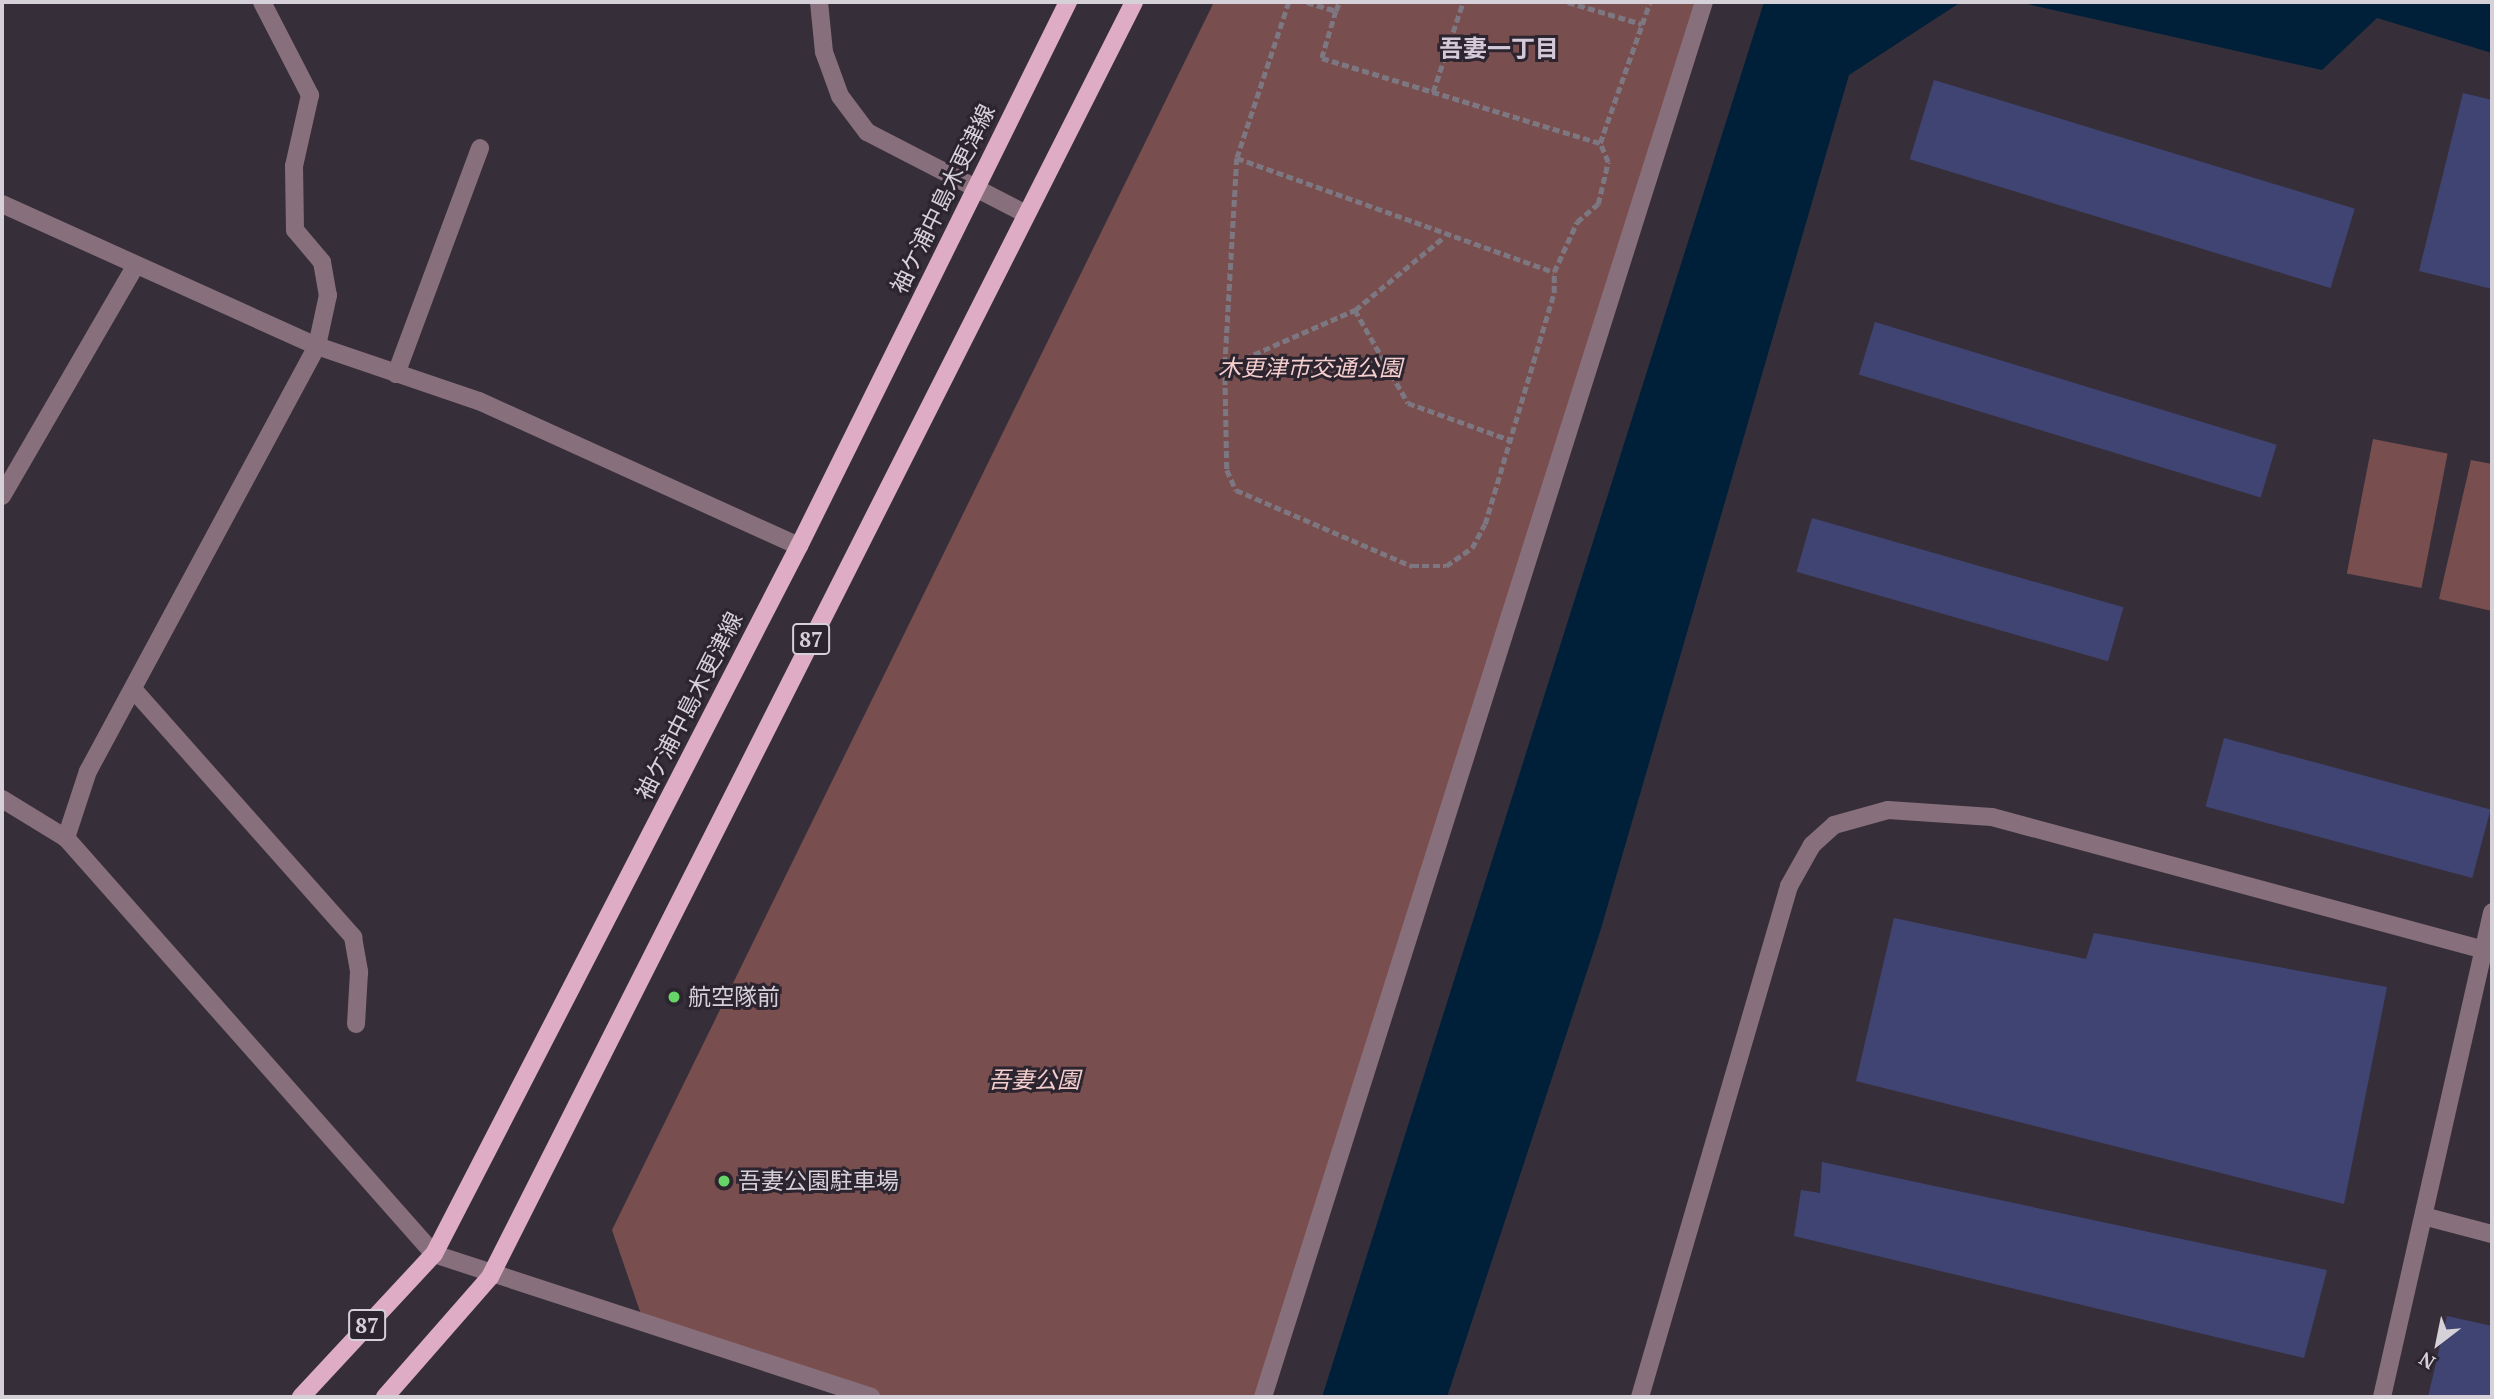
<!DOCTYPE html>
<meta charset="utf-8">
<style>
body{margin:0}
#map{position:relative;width:2494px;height:1399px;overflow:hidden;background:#362f3a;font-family:"PT Serif","Noto Sans JP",serif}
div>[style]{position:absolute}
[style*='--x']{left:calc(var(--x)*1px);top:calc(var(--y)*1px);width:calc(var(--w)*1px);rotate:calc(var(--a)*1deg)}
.green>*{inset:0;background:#794e4e;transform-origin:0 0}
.water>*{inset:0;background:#00203a}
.building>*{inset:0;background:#404473;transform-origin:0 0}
.path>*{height:4.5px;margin-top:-2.25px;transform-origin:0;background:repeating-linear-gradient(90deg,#7d7781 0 7px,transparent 0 10.5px)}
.minor>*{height:18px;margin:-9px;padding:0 9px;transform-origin:9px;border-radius:9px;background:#886f7c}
.major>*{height:18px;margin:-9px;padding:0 9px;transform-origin:9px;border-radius:9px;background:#deacc5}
.dots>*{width:19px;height:19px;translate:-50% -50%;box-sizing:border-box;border:4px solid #2c2530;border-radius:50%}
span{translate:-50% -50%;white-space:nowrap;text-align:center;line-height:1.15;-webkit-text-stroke:6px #2c2530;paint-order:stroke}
.shield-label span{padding:2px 5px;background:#2c2530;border:2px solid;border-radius:5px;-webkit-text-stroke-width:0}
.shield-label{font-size:21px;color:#d6d1d9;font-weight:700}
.street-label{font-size:23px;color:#d6d1d9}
.park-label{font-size:23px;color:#f5cecd;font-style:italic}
.poi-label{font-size:23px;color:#d6d1d9}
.left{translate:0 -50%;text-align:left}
.neighbourhood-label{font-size:24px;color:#d3c9d8;font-weight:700}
.frame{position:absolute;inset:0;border:4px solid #d6d1d9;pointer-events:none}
.north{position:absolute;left:2403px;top:1308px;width:70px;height:70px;-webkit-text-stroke:5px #2c2530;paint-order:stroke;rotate:212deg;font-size:19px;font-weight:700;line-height:28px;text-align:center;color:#d6d1d9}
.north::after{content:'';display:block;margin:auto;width:24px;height:32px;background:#d6d1d9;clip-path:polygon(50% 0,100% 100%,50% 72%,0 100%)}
</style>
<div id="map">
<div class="green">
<i style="clip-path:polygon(1214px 2px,1701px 2px,1263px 1397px,871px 1397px,645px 1326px,612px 1230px)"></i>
<i style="left:2373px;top:439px;width:76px;height:137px;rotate:11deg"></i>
<i style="clip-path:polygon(2471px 460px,2492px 464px,2492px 611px,2439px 599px)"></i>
</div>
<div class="water">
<i style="clip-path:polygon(1764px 2px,1961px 2px,1849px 75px,1600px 932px,1447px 1397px,1322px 1397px)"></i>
<i style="clip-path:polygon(2018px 2px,2492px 2px,2492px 53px,2377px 18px,2322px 70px)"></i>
</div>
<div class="building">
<i style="left:1934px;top:80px;width:440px;height:83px;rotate:17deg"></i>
<i style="clip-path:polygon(2463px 93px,2492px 100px,2492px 289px,2419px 271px)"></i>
<i style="left:1875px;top:322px;width:420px;height:55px;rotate:17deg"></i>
<i style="left:1812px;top:518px;width:324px;height:56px;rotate:16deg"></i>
<i style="left:2224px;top:738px;width:276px;height:71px;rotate:15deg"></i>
<i style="clip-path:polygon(1894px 918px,2086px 959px,2094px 933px,2387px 987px,2344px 1204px,1856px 1081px)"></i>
<i style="clip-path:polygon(1822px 1162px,2327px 1270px,2304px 1358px,1794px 1236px,1801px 1190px,1820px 1193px)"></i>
<i style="clip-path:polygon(2447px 1316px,2492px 1326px,2492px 1397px,2428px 1397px)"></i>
</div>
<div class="path">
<i style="--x:1289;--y:2;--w:164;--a:108.4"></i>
<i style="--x:1237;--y:158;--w:209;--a:93.3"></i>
<i style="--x:1225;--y:367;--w:103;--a:88.9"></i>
<i style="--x:1227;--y:470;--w:22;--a:66"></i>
<i style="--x:1236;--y:490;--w:192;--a:23.4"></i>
<i style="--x:1412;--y:566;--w:34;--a:0"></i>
<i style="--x:1446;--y:566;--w:32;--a:-35"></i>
<i style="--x:1472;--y:548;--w:27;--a:-62"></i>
<i style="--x:1485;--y:524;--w:241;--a:-73.4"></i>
<i style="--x:1554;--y:293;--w:21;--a:-90"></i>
<i style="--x:1554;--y:272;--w:55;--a:-65.3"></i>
<i style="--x:1577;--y:222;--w:28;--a:-41"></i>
<i style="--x:1598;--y:204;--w:43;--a:-76.6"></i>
<i style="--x:1608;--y:162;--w:21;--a:-113"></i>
<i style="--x:1600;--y:143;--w:150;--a:-70.5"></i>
<i style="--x:1307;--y:2;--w:30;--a:17"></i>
<i style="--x:1336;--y:11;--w:9;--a:-72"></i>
<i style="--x:1568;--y:2;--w:77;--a:16.6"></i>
<i style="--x:1336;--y:11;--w:49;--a:106.6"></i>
<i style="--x:1322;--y:58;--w:291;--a:17"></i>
<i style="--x:1433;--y:92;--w:95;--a:-71.6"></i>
<i style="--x:1237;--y:158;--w:337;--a:19.8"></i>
<i style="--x:1355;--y:310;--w:107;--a:60.3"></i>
<i style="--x:1408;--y:403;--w:109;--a:19.9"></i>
<i style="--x:1225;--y:367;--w:142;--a:-23.7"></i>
<i style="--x:1355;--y:310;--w:115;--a:-39.4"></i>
</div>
<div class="minor">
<i style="--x:262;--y:2;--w:105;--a:62.7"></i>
<i style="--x:310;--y:95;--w:73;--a:102.7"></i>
<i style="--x:294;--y:166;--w:64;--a:89.1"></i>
<i style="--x:295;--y:230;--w:42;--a:49.8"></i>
<i style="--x:322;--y:262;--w:34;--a:80"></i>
<i style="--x:328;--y:295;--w:52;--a:102.2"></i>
<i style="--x:317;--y:346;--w:483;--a:118.3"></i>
<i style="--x:88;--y:771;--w:71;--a:108.2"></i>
<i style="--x:66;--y:838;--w:555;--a:48.5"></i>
<i style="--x:434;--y:1254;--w:460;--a:18.1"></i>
<i style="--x:819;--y:2;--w:50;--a:84.3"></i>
<i style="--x:824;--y:52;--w:47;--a:70"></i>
<i style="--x:840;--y:96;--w:45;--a:53.1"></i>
<i style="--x:867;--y:132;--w:179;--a:27.3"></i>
<i style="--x:2;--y:204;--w:346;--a:24.3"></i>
<i style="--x:317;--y:346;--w:171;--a:18.8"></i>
<i style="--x:479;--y:401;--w:351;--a:24.4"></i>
<i style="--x:396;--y:374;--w:241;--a:-69.6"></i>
<i style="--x:2;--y:496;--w:267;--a:-59.9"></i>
<i style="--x:133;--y:689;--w:332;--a:48.4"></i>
<i style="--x:353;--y:937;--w:36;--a:80"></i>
<i style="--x:359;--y:972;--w:52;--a:93.3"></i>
<i style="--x:2;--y:799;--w:75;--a:31.4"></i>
<i style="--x:2427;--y:1217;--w:67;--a:14.7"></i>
<i style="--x:1263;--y:1397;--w:1463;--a:-72.46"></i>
<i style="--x:1640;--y:1397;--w:532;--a:-73.74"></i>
<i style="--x:1789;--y:886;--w:47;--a:-60.7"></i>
<i style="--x:1812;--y:845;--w:30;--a:-42"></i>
<i style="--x:1834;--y:825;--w:56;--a:-15.5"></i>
<i style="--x:1888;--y:810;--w:104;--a:3.9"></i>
<i style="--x:1992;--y:817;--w:518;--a:15.11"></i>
<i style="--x:2382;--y:1397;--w:497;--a:-77.2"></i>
</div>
<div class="major">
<i style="--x:301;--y:1397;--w:195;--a:-47.1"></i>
<i style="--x:434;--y:1254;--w:797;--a:-62.73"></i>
<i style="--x:799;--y:546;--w:607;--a:-63.69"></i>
<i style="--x:385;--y:1397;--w:159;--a:-48.8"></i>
<i style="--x:490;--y:1277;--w:1428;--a:-63.2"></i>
</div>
<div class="dots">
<i style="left:674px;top:997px;background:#66d466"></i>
<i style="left:724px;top:1181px;background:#66d466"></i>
</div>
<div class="shield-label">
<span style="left:811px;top:639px">87</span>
<span style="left:367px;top:1325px">87</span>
</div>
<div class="street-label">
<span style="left:943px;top:199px;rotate:-64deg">袖ケ浦中島木更津線</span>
<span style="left:689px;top:706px;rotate:-63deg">袖ケ浦中島木更津線</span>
</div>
<div class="park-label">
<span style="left:1310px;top:368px">木更津市交通公園</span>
<span style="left:1034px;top:1080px">吾妻公園</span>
</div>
<div class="poi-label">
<span class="left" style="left:688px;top:997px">航空隊前</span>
<span class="left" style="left:738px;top:1181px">吾妻公園駐車場</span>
</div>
<div class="neighbourhood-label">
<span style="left:1499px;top:49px">吾妻一丁目</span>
</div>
<div class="frame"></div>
<div class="north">N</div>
</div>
